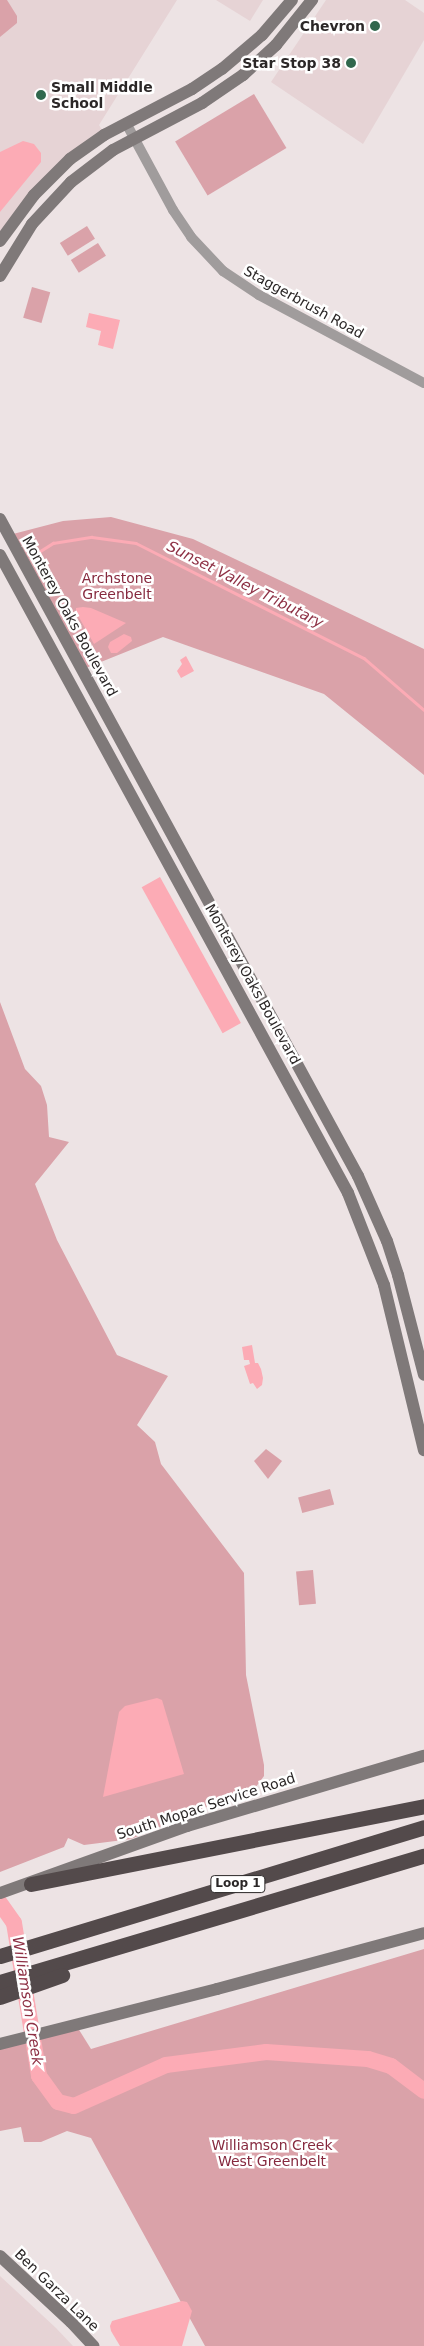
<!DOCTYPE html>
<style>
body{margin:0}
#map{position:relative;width:424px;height:2346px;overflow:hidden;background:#ede3e4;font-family:"DejaVu Sans",sans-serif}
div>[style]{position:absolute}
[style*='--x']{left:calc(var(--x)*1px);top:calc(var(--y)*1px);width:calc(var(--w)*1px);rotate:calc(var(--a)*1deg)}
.built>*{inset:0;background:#e6d3d5}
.green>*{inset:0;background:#daa2a9;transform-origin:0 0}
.water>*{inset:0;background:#fcabb5;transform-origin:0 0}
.stream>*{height:2.5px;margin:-1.25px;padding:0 1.25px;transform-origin:1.25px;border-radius:1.25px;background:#fcabb5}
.river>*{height:16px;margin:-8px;padding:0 8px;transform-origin:8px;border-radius:8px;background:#fcabb5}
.street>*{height:10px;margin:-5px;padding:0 5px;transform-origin:5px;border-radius:5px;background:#a09c9c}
.secondary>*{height:12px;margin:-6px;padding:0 6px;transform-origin:6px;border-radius:6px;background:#7f7979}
.highway>*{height:15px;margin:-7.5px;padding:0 7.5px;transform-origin:7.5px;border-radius:7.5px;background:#534a4b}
.dots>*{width:14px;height:14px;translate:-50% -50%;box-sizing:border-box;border:2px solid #fff;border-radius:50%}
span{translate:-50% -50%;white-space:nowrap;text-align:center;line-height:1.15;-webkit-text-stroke:5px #fff;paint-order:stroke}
.shield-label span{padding:1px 4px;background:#fff;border:1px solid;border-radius:4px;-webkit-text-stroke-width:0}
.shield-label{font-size:12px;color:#2b2727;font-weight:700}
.poi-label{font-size:14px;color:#2b2727;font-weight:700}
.right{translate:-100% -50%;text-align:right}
.left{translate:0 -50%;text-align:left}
.street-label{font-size:14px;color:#2b2727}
.park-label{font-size:14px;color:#86293e}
.water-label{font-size:15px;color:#8e3145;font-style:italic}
</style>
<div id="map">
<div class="built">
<i style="clip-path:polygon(0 0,177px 0,99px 125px,102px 130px,0 231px)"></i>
<i style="clip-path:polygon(216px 0,263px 0,250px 21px)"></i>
<i style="clip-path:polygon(326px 0,405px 0,424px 13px,424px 40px,363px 144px,271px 82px)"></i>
<i style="clip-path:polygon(0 2276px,56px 2328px,73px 2346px,0 2346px)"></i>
</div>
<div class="green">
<i style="clip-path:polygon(0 0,7px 0,17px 16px,17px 23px,0 37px)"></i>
<i style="left:254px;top:94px;width:63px;height:92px;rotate:59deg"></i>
<i style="left:87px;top:226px;width:15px;height:32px;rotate:58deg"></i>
<i style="left:98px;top:243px;width:15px;height:32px;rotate:58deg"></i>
<i style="left:32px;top:287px;width:19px;height:32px;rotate:16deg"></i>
<i style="clip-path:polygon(111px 517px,193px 539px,424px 649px,424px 775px,324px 694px,163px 637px,86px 668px,13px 534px,63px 521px)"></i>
<i style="clip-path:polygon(0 1002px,25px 1069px,41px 1086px,47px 1105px,49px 1137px,69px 1142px,35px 1184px,57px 1240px,117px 1355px,168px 1376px,137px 1425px,155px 1442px,161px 1464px,244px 1573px,246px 1675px,264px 1765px,264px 1776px,250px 1795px,221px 1801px,131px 1839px,84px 1845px,68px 1838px,64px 1847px,0 1872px)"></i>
<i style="clip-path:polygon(266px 1449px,282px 1461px,268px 1479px,254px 1461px)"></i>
<i style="left:330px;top:1489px;width:16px;height:33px;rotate:75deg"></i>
<i style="left:313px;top:1570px;width:34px;height:17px;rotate:85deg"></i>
<i style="clip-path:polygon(424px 1949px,424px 2346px,205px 2346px,91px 2138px,67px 2131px,41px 2142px,24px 2142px,21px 2127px,0 2131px,0 2044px,76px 2025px,91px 2049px)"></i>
</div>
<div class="water">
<i style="clip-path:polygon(23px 141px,34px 144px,41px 153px,41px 162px,0 212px,0 152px)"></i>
<i style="clip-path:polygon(89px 313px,120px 320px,113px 349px,98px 345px,101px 331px,86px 327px)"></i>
<i style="clip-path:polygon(83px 607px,91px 608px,126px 623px,94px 644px,76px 612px,76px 608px)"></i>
<i style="clip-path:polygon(124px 634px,131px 637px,132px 641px,117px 653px,111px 653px,108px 647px,110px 642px)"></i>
<i style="clip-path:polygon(186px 656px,194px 671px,181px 678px,177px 671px,182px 664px,180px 660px)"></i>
<i style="left:160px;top:877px;width:167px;height:21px;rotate:61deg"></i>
<i style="clip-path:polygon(252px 1345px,255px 1363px,258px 1363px,261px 1369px,263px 1378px,262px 1385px,257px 1389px,253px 1383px,250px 1384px,244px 1366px,250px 1364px,249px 1360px,244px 1360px,242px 1347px)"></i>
<i style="clip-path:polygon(157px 1698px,162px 1700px,184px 1774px,103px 1797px,119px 1712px,125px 1706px)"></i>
<i style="clip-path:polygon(182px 2301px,187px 2302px,192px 2311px,182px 2346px,120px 2346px,111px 2331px,110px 2326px,112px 2321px)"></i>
</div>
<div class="stream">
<i style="--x:37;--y:553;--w:19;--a:-32"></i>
<i style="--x:53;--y:543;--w:39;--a:-9"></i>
<i style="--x:92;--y:537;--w:44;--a:7.8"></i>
<i style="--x:136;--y:543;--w:255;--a:26.8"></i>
<i style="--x:364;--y:658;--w:79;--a:40.9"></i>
</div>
<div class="river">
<i style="--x:0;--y:1903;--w:24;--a:55"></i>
<i style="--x:14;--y:1923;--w:155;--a:80.7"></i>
<i style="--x:39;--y:2076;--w:32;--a:54"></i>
<i style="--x:58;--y:2102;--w:16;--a:14"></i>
<i style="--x:74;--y:2106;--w:101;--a:-24"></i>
<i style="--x:166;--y:2065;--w:101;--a:-7.4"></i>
<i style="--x:266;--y:2052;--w:102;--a:3.9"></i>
<i style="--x:368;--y:2059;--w:24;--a:17"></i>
<i style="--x:391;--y:2066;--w:41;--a:37.1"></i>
</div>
<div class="street">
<i style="--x:126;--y:123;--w:99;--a:61.6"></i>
<i style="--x:173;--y:210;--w:32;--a:56"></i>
<i style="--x:191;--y:237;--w:47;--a:46.7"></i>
<i style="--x:223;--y:271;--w:43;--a:33.7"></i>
<i style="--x:259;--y:295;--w:187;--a:28.1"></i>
</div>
<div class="secondary">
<i style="--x:0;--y:241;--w:57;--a:-53.5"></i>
<i style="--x:34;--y:195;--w:51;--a:-45"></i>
<i style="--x:70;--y:159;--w:42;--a:-35.2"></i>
<i style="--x:104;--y:135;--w:99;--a:-27.6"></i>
<i style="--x:192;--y:89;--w:36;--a:-34"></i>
<i style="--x:222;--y:69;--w:52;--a:-40.4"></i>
<i style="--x:262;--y:35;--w:46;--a:-49.4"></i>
<i style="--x:0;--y:276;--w:61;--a:-58.4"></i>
<i style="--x:32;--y:224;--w:57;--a:-47.1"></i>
<i style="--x:71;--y:182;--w:53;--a:-37.3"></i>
<i style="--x:113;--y:150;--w:101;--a:-27.8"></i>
<i style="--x:202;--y:103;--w:50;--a:-34.3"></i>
<i style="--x:243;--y:75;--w:45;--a:-42.3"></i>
<i style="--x:276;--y:45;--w:58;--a:-51.3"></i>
<i style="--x:0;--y:519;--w:748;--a:61.41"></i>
<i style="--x:358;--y:1176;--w:71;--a:66"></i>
<i style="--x:387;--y:1241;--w:36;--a:72"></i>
<i style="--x:398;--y:1275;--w:103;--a:75.4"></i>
<i style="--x:0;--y:555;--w:727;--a:61.39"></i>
<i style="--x:348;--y:1193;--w:99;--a:68.6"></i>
<i style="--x:384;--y:1285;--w:170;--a:76.4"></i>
<i style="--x:0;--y:1893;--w:199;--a:-19.7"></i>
<i style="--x:187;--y:1826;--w:247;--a:-16.5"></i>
<i style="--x:0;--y:2044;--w:224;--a:-14.2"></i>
<i style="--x:217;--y:1989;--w:214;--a:-15.1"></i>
<i style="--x:0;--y:2256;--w:97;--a:42.9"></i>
<i style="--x:71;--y:2322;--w:33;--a:47"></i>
</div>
<div class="highway">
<i style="--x:31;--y:1884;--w:401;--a:-11.2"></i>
<i style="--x:0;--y:1956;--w:443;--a:-16.9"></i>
<i style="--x:0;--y:1982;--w:442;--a:-16.6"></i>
<i style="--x:0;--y:1997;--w:66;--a:-19.5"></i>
</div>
<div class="dots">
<i style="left:375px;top:26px;background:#31674d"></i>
<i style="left:351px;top:63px;background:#31674d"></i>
<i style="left:41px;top:95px;background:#31674d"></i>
</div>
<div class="shield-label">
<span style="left:238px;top:1884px">Loop 1</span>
</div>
<div class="poi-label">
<span class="right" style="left:365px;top:26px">Chevron</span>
<span class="right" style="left:341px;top:63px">Star Stop 38</span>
<span class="left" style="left:51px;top:95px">Small Middle<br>School</span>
</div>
<div class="street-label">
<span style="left:304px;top:302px;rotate:29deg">Staggerbrush Road</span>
<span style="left:70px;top:616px;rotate:61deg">Monterey Oaks Boulevard</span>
<span style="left:253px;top:984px;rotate:61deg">Monterey Oaks Boulevard</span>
<span style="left:206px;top:1806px;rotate:-18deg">South Mopac Service Road</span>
<span style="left:57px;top:2290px;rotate:44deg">Ben Garza Lane</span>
</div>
<div class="park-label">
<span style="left:117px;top:586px">Archstone<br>Greenbelt</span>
<span style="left:272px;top:2153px">Williamson Creek<br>West Greenbelt</span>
</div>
<div class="water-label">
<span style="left:245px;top:585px;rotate:27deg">Sunset Valley Tributary</span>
<span style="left:27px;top:2001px;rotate:81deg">Williamson Creek</span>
</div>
</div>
